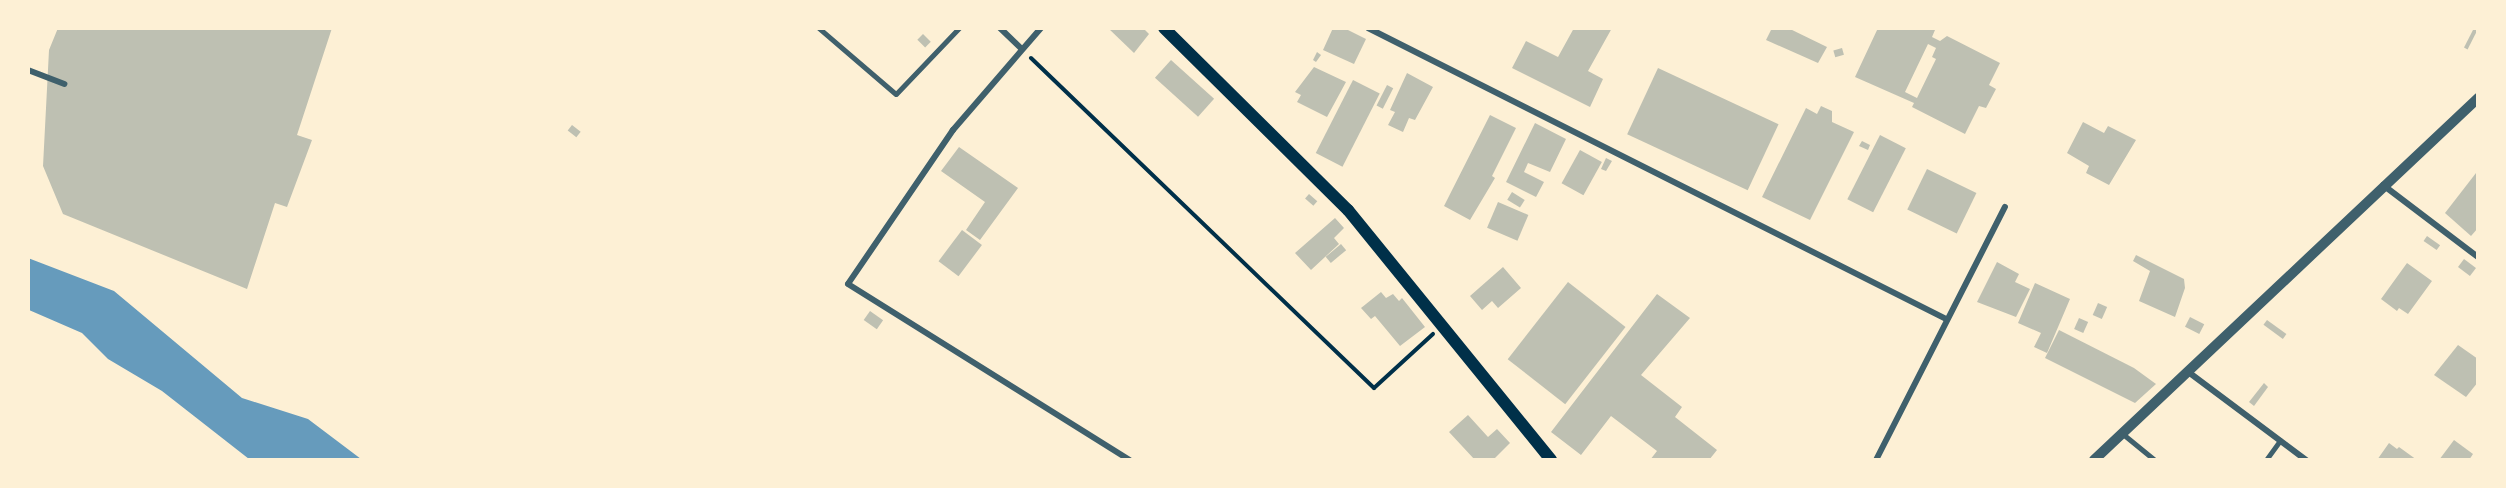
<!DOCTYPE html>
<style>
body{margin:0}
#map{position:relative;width:2506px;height:488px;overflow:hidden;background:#fdf0d5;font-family:"DejaVu Sans",sans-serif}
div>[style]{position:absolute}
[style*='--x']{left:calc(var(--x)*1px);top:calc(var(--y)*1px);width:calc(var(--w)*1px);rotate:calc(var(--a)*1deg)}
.water>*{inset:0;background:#669bbc}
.building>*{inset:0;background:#bec0b2;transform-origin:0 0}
.path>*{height:4px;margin:-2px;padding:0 2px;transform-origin:2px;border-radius:2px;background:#003049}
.service>*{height:4.5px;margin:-2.25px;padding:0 2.25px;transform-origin:2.25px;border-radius:2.25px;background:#3f606c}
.minor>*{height:6px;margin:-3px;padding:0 3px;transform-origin:3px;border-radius:3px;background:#3f606c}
.tertiary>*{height:10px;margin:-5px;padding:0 5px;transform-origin:5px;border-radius:5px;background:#3f606c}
.secondary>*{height:12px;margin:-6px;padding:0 6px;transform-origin:6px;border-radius:6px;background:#003049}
span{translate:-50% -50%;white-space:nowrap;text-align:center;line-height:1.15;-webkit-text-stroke:6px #fdf0d5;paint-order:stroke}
.frame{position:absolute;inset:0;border:30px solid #fdf0d5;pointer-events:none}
</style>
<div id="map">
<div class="water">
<i style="clip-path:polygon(28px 258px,114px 291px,242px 398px,308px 419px,361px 459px,249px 459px,162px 391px,108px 359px,82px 333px,29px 310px)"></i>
</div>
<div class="building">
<i style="clip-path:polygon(58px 28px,332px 28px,297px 135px,312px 140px,287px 207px,275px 203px,247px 289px,63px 214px,43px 166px,49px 50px)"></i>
<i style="clip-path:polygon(1108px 28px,1143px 28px,1149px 34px,1134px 53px)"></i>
<i style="clip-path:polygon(1333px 28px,1344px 28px,1366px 39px,1354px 64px,1323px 50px)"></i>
<i style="clip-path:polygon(1574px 28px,1612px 28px,1588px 71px,1603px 79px,1590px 107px,1512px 68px,1526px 41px,1558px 57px)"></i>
<i style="clip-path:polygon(1772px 28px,1788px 28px,1827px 47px,1818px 63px,1766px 40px)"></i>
<i style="clip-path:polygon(evenodd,1878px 28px,1931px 28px,1935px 30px,1932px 37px,1940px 41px,1947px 36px,2000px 63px,1989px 85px,1996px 89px,1986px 108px,1979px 106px,1965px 134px,1912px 107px,1914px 103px,1855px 77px,1878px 28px,1928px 44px,1936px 48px,1932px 57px,1936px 59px,1917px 98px,1905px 92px,1928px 44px)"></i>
<i style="left:2474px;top:28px;width:4px;height:22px;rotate:27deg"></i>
<i style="left:923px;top:34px;width:11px;height:8px;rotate:45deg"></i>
<i style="left:1842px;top:48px;width:7px;height:9px;rotate:74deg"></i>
<i style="clip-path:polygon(1317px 52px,1321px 55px,1316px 62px,1313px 60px)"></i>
<i style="left:1171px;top:60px;width:58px;height:24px;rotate:42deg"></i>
<i style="clip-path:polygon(1314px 67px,1346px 82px,1327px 117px,1297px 102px,1301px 95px,1295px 92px)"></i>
<i style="left:1658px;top:68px;width:133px;height:73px;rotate:25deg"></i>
<i style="clip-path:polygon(1407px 73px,1433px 87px,1415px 120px,1409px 118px,1403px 132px,1388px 125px,1395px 112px,1390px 110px)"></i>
<i style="left:1353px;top:80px;width:30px;height:82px;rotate:27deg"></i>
<i style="left:1387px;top:85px;width:7px;height:23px;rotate:27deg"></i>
<i style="clip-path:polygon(1821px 106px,1832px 111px,1832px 122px,1854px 132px,1810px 220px,1762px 197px,1806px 108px,1817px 114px)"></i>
<i style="clip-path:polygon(1490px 115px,1516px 128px,1492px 176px,1495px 178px,1470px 220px,1444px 206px)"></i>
<i style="clip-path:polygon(2083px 122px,2104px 133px,2108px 126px,2136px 140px,2109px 185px,2086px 173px,2089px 166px,2067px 153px)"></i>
<i style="clip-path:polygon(1535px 123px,1566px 139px,1550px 172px,1528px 163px,1524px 172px,1544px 182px,1536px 197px,1506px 182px)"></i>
<i style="left:572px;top:125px;width:11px;height:7px;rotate:38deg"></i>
<i style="left:1880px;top:135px;width:29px;height:72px;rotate:27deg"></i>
<i style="clip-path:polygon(1862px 141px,1870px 145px,1868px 150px,1859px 146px)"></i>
<i style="clip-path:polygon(959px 147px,1018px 188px,980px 240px,966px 230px,985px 202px,941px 171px)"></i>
<i style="left:1580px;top:150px;width:25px;height:38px;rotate:29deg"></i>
<i style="clip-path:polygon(1606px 158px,1612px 161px,1606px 171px,1601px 169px)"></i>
<i style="left:1927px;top:169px;width:55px;height:45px;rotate:26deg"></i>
<i style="clip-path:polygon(2476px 173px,2478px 228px,2471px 236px,2445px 213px)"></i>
<i style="left:1512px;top:192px;width:15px;height:9px;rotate:32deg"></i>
<i style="left:1309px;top:194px;width:11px;height:6px;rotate:41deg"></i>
<i style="left:1498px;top:202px;width:33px;height:28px;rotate:23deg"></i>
<i style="clip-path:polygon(1335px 218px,1344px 228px,1334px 238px,1339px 244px,1311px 270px,1295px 253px)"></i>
<i style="left:962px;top:230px;width:25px;height:39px;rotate:37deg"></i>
<i style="left:2427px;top:236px;width:16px;height:6px;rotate:35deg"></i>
<i style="left:1341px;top:244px;width:8px;height:20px;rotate:50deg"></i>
<i style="clip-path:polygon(2136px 255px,2184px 279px,2185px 288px,2175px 317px,2139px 301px,2150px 271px,2133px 261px)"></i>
<i style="left:2464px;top:259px;width:15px;height:10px;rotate:37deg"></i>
<i style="clip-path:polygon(1997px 262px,2019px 274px,2015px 282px,2030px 289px,2016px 317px,1977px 302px)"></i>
<i style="clip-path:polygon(2407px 263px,2432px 281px,2408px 314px,2399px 308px,2397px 311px,2381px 299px)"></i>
<i style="clip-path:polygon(1503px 267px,1521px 288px,1498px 308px,1492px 301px,1482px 310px,1470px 296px)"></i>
<i style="left:1568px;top:282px;width:73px;height:98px;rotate:38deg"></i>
<i style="clip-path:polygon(2035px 283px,2070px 299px,2047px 353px,2034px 347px,2041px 333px,2018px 323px)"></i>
<i style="clip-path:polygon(1381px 292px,1386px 298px,1393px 294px,1399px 301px,1402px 298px,1425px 327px,1400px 346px,1375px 316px,1371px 319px,1361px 308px)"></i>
<i style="clip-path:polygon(1657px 294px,1690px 318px,1641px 375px,1682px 407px,1675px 417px,1717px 450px,1709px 460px,1650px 460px,1657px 451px,1611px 416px,1581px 455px,1551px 432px)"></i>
<i style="left:2098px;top:303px;width:10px;height:13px;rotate:24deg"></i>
<i style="left:870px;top:311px;width:16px;height:11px;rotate:35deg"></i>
<i style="left:2190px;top:317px;width:16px;height:11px;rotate:27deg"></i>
<i style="left:2079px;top:318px;width:10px;height:12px;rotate:24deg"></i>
<i style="left:2267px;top:320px;width:24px;height:6px;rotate:36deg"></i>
<i style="clip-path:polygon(2059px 330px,2134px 368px,2156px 384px,2135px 403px,2045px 358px)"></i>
<i style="clip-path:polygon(2458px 345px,2478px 359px,2478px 382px,2466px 397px,2434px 375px)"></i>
<i style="clip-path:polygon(2264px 383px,2268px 387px,2254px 406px,2249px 402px)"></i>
<i style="clip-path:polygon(1468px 415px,1488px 437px,1497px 429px,1510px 443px,1493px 460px,1475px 460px,1449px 432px)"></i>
<i style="clip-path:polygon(2454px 440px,2473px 454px,2469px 460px,2439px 460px)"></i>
<i style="clip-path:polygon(2389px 443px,2397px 449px,2399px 447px,2417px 460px,2377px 460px)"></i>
</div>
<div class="path">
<i style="--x:1031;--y:58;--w:476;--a:43.9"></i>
<i style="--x:1374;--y:388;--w:80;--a:-42.5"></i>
</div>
<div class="service">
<i style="--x:819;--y:28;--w:101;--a:40.6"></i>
<i style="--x:896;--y:94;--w:91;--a:-46.3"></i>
<i style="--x:2122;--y:433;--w:43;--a:39.3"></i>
<i style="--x:2266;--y:460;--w:24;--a:-54"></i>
</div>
<div class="minor">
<i style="--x:1000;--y:28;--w:30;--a:44"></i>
<i style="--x:1041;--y:28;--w:135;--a:130.8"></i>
<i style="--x:953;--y:130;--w:186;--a:124.3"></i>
<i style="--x:848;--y:284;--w:332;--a:32"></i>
<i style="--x:1368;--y:28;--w:647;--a:26.72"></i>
<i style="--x:28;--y:70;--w:39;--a:21"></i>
<i style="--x:2383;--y:185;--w:119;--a:37.2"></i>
<i style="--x:2187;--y:371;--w:149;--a:36.8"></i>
<i style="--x:1876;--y:460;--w:284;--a:-63"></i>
</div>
<div class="tertiary">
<i style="--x:2094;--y:460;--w:528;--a:-43.31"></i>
</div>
<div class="secondary">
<i style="--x:1164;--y:28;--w:259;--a:44.7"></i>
<i style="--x:1348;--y:210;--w:322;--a:50.9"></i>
</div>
<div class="frame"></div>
</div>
